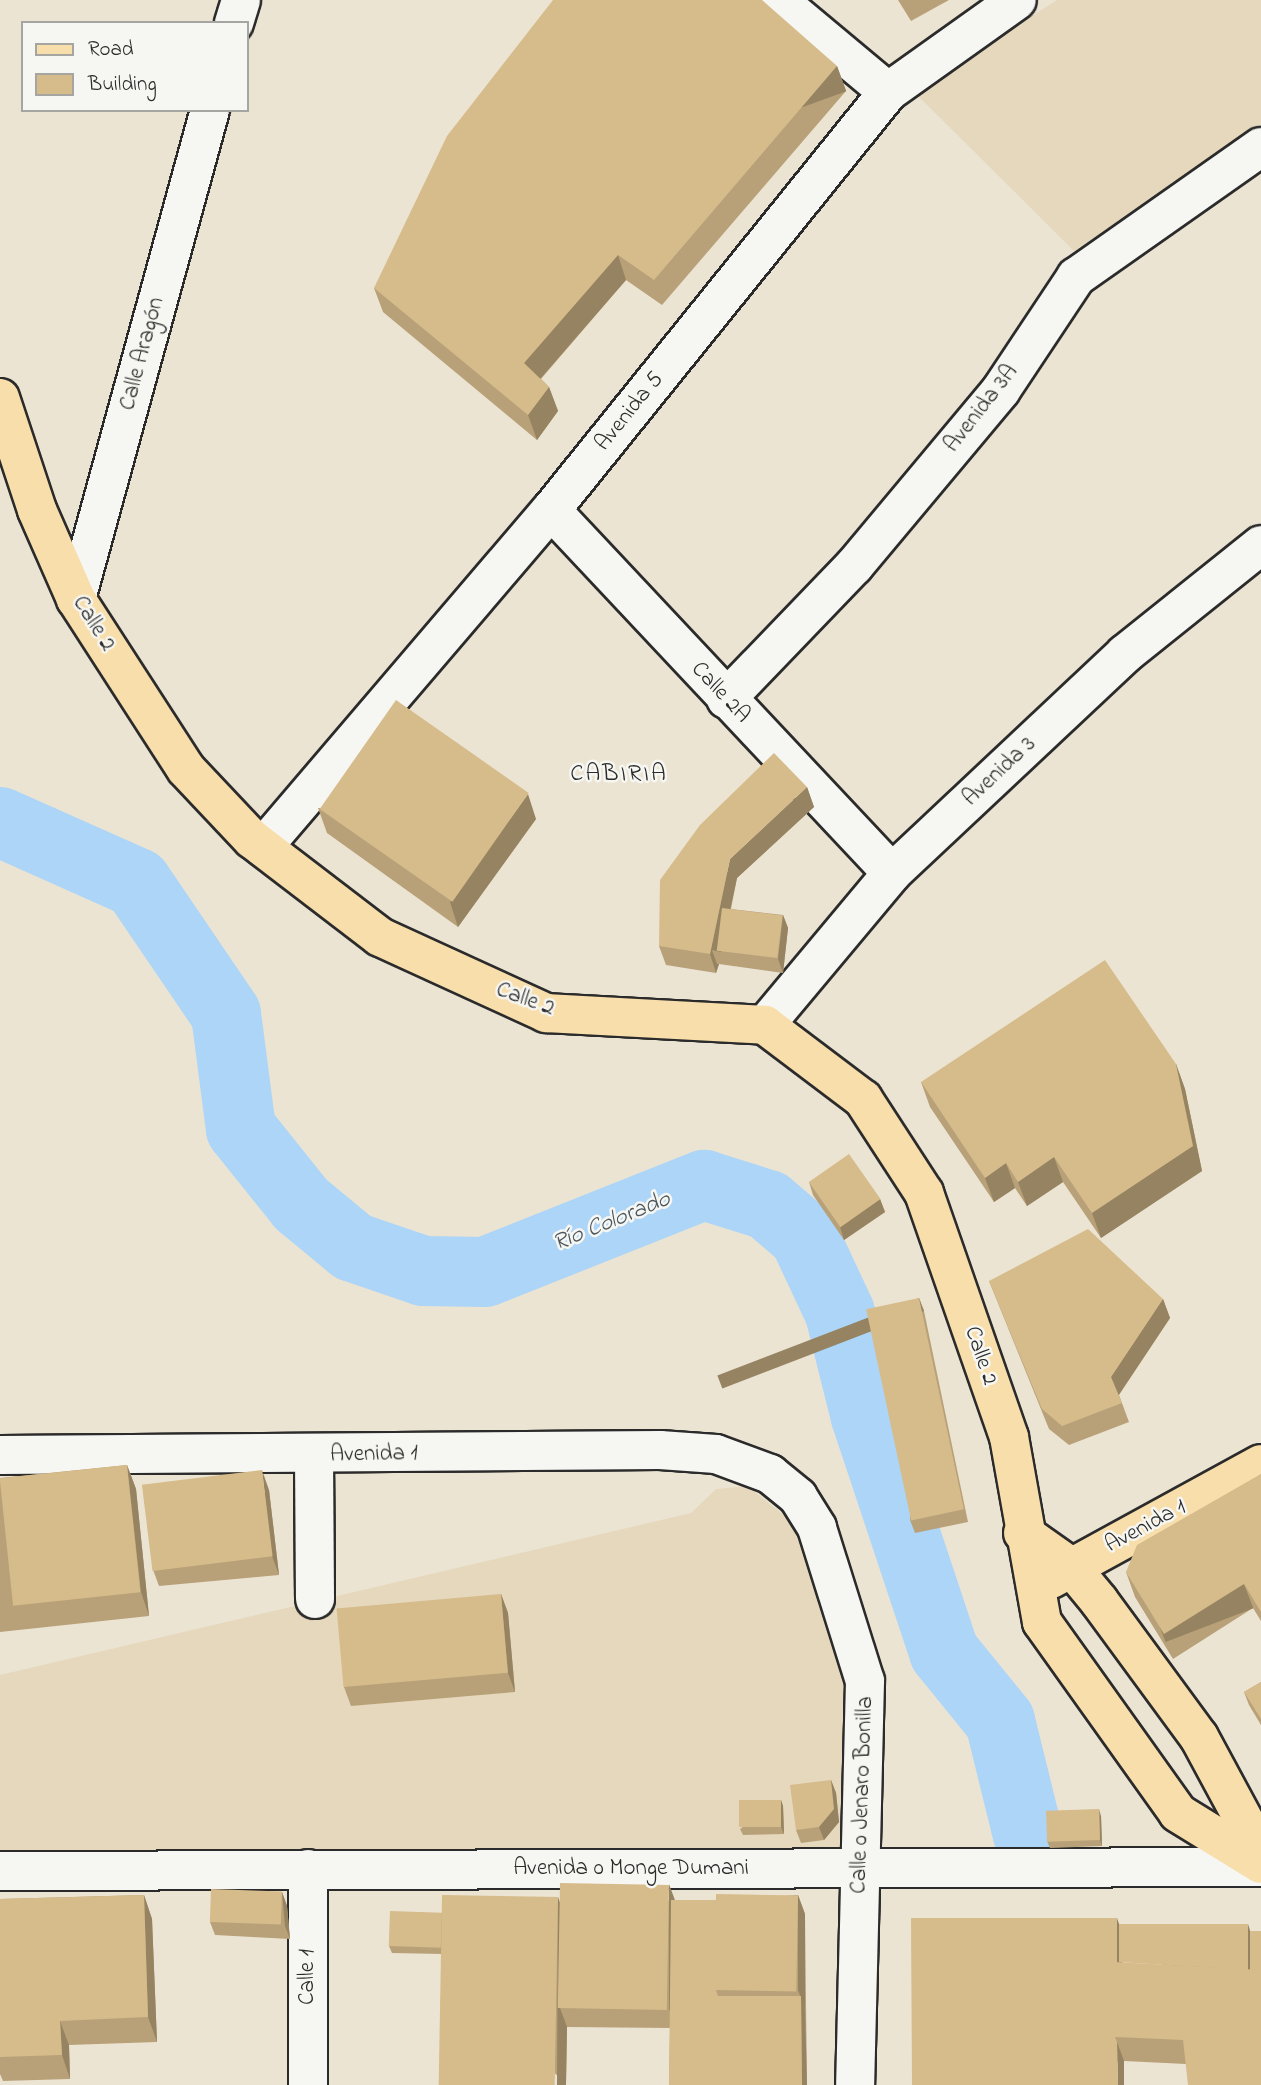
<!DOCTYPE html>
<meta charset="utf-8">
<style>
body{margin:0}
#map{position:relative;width:1261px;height:2085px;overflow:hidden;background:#ece4d3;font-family:"Indie Flower",sans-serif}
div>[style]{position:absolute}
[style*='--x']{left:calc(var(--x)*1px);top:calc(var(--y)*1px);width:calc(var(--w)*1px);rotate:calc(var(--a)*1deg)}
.built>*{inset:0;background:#e5d8bd}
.river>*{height:70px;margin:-35px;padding:0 35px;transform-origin:35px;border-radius:35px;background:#acd5f7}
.roads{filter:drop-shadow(2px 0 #2b2b2b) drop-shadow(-2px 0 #2b2b2b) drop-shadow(0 2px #2b2b2b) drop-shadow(0 -2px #2b2b2b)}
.minor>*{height:38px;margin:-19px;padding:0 19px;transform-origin:19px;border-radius:19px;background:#f6f6f2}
.major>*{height:38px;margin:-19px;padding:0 19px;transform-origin:19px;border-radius:19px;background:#f8deab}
.wall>*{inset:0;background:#b8a178}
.shaded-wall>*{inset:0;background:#968361;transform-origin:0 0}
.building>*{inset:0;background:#d6bb8b;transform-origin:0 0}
span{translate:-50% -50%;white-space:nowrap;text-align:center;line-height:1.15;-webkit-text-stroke:5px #f6f6f2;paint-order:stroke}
.street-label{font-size:23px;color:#2b2b2b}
.neighbourhood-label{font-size:24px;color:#2b2b2b;letter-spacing:2px}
.water-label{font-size:24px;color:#4b565e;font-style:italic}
.legend{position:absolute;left:21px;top:21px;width:228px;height:91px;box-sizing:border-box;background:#f6f6f2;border:2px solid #a5a5a2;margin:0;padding:9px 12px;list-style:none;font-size:21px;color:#2b2b2b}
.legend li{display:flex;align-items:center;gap:14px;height:35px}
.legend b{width:35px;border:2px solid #a5a5a2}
</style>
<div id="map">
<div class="built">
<i style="clip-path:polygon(1057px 0,1261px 0,1261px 124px,1074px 251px,914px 92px)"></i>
<i style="clip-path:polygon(748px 1486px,791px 1521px,850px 1685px,844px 1856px,0 1853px,0 1675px,691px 1513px,716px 1489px)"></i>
</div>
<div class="river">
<i style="--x:0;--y:822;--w:150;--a:24"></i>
<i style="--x:137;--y:883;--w:158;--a:55.8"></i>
<i style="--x:226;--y:1014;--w:116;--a:82.6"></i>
<i style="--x:241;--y:1129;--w:96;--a:51.3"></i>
<i style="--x:301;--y:1204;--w:67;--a:39.6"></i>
<i style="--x:353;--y:1247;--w:74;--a:18.9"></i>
<i style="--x:423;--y:1271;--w:62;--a:0.9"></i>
<i style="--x:485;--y:1272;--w:236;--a:-21.7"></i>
<i style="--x:704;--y:1185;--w:67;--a:17.4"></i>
<i style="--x:768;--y:1205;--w:48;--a:40.7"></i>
<i style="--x:804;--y:1236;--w:85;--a:64.9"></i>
<i style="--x:840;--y:1313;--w:107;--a:76"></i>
<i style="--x:866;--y:1417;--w:248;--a:71.6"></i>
<i style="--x:944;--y:1652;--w:89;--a:50.9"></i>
<i style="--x:1000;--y:1721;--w:117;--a:76.2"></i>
</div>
<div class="roads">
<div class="minor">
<i style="--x:778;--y:0;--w:143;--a:39.9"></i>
<i style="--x:234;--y:23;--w:24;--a:-73"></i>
<i style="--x:551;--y:510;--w:498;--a:46.8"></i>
<i style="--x:76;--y:599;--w:507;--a:-74.68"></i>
<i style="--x:726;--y:699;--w:185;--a:-46.1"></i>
<i style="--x:854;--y:566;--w:229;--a:-50.1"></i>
<i style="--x:1001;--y:390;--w:136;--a:-56.4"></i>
<i style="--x:1076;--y:277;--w:226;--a:-35.1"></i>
<i style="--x:263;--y:847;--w:443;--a:-49.5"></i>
<i style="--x:551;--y:510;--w:537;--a:-51.12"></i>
<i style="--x:888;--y:92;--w:158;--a:-35.5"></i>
<i style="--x:765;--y:1025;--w:198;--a:-50.1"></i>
<i style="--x:892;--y:873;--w:320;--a:-43.2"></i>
<i style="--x:1125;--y:654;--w:174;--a:-38.7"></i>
<i style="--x:0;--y:1455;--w:660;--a:-0.43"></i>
<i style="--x:660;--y:1450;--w:56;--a:4.1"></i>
<i style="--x:716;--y:1454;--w:58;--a:20.3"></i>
<i style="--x:770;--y:1474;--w:36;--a:39"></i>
<i style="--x:798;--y:1497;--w:36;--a:58"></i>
<i style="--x:817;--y:1528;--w:160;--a:72.6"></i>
<i style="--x:865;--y:1681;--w:404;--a:91.4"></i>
<i style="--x:314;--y:1456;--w:143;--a:89.6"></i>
<i style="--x:0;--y:1871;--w:1261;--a:-0.18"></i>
<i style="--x:308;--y:2085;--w:216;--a:-90"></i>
</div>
<div class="major">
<i style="--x:0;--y:398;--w:118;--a:71.7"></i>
<i style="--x:37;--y:510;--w:97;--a:66.3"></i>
<i style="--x:76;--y:599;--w:202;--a:57.1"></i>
<i style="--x:186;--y:769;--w:96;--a:46.7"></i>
<i style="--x:252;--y:839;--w:161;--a:37.4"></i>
<i style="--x:380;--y:937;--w:183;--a:24.6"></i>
<i style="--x:546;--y:1013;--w:219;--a:3.1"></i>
<i style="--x:765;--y:1025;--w:123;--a:37.1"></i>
<i style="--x:863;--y:1099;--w:112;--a:57"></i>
<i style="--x:924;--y:1193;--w:258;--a:70.8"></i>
<i style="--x:1009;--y:1437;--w:188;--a:79.9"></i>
<i style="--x:1042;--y:1622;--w:234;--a:54.5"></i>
<i style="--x:1178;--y:1813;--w:97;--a:31.6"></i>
<i style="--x:1023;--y:1533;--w:59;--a:35.3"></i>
<i style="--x:1071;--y:1567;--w:44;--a:50.5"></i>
<i style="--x:1099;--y:1601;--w:169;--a:53.7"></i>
<i style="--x:1199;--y:1737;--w:131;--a:61.7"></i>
<i style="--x:1051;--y:1579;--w:239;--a:-28.7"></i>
</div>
</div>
<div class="wall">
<i style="clip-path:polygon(898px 0,949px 0,911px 21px)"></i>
<i style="clip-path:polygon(837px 66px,846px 91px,662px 305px,626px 280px,541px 379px,549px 387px,558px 411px,537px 440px,383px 312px,374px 288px)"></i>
<i style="clip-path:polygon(807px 787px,814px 807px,737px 878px,731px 909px,783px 915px,788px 928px,783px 973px,719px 964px,716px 973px,666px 965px,659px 946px)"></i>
<i style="clip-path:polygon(318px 808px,536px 819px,458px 927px,327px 833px)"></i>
<i style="clip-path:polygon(1176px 1064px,1185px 1089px,1202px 1171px,1101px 1238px,1063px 1182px,1027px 1206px,1015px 1188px,994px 1202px,930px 1107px,921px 1082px)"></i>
<i style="clip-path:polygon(809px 1182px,880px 1199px,885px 1212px,844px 1240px,813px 1195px)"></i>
<i style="clip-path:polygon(989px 1281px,1163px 1299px,1170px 1318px,1119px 1395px,1129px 1422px,1069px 1445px,1049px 1429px)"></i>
<i style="clip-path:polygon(919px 1298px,924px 1311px,968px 1522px,915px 1533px,910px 1520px)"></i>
<i style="clip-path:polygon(127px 1465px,136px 1489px,149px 1616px,0 1632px,0 1478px)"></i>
<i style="clip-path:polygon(1261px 1474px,1261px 1621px,1253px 1608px,1173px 1659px,1135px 1597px,1126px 1572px)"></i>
<i style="clip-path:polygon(269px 1490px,279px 1575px,159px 1586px,152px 1567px)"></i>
<i style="clip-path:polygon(501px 1594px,508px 1613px,515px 1692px,351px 1706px,344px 1687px)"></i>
<i style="clip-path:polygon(1261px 1682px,1261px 1725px,1249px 1705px,1244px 1692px)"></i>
<i style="clip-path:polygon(831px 1780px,836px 1793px,839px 1822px,824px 1840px,801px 1843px,796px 1830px)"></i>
<i style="clip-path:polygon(781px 1800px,783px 1806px,784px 1834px,743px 1835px,740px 1829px)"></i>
<i style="clip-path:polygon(1101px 1816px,1102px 1846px,1050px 1848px,1047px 1841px)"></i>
<i style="clip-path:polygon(282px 1892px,287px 1906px,290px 1939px,215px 1935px,210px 1922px)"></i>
<i style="clip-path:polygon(144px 1895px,152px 1919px,157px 2042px,69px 2045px,70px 2079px,3px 2081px,0 2074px,0 1899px)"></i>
<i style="clip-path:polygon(798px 1895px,805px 1914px,807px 2085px,669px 2085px,670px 2028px,567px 2027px,566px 2085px,442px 1954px,392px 1953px,389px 1946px,442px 1913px,560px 1902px,716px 1900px)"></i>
<i style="clip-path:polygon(1248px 1924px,1186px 2064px,1124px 2061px,912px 2085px)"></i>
</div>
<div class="shaded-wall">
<i style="left:837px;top:66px;width:27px;height:282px;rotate:70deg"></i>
<i style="clip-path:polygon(618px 255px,626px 280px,533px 387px,524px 363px)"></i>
<i style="clip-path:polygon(549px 387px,558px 411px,537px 440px,528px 415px)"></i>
<i style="clip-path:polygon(807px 787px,814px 807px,737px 878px,721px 952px,712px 950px,717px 964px,719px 964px,716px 973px,710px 954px,730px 859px)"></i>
<i style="clip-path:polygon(528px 794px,536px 819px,458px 927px,450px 902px)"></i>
<i style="clip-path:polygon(783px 915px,788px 928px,783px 973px,778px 959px)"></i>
<i style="clip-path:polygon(1176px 1064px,1185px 1089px,1202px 1171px,1101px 1238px,1092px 1213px)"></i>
<i style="clip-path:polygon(1054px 1157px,1063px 1182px,1027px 1206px,1018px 1182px)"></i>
<i style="clip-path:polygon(1006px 1163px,1015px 1188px,994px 1202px,985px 1178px)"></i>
<i style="clip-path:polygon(880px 1199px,885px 1212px,844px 1240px,840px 1227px)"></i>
<i style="left:919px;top:1298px;width:14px;height:216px;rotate:69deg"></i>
<i style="clip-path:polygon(1163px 1299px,1170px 1318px,1118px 1396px,1111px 1377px)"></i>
<i style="clip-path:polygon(127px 1465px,136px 1489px,149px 1616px,141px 1592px)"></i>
<i style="clip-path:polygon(262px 1470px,269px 1490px,279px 1575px,272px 1556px)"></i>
<i style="left:1244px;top:1584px;width:26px;height:94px;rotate:69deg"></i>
<i style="clip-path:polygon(501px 1594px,508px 1613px,515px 1692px,508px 1673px)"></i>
<i style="clip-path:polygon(831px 1780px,836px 1793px,839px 1822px,824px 1840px,819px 1827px)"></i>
<i style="clip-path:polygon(781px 1800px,783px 1806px,784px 1834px,781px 1827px)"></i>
<i style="clip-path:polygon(1099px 1809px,1101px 1816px,1102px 1846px,1100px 1840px)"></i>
<i style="clip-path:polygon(669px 1884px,676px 1903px,676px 2028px,669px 2009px)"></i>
<i style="clip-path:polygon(282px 1892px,287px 1906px,290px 1939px,285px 1926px)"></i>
<i style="clip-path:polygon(144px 1895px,152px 1919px,157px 2042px,148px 2017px)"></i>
<i style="clip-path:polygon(798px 1895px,805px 1914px,805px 2009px,798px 1990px)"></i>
<i style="clip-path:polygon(558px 1897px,567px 1922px,560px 2008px,567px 2027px,566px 2085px,557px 2085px)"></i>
<i style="clip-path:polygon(1117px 1918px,1124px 1938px,1117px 2037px)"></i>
<i style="clip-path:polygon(1248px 1924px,1252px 1937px,1253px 1979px,1248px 1973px)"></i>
<i style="clip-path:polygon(801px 1996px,805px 2009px,807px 2085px,802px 2085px)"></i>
<i style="clip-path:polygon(60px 2021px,69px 2045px,70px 2079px,62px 2055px)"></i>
<i style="clip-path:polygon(1117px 2042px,1124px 2061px,1124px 2085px,1118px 2085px)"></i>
</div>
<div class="building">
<i style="clip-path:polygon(553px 0,762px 0,837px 66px,654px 280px,618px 255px,524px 363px,549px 387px,528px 415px,374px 288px,447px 136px)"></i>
<i style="left:396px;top:700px;width:162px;height:133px;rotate:35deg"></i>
<i style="clip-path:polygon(774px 753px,807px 787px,730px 859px,710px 954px,659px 946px,660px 880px,700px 825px)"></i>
<i style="left:722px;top:908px;width:61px;height:43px;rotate:7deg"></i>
<i style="clip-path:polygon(1105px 960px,1176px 1064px,1193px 1146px,1092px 1213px,1054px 1157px,1018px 1182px,1006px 1163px,985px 1178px,921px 1082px)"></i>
<i style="left:849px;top:1154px;width:55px;height:49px;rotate:55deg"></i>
<i style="clip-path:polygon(1088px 1229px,1163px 1299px,1111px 1377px,1122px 1403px,1062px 1426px,1042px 1409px,989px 1281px)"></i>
<i style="left:919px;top:1298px;width:216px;height:54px;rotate:78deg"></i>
<i style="left:127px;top:1465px;width:128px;height:128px;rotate:84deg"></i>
<i style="left:262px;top:1470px;width:87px;height:121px;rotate:83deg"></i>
<i style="clip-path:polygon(1261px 1474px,1261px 1612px,1244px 1584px,1164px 1634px,1126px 1572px,1137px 1545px)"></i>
<i style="left:501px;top:1594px;width:79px;height:165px;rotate:85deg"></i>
<i style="clip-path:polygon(1261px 1682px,1261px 1719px,1244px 1692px)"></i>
<i style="clip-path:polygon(831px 1780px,834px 1809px,819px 1827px,796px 1830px,790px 1785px)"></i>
<i style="left:781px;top:1800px;width:27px;height:42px;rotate:90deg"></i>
<i style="left:1099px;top:1809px;width:31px;height:53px;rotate:88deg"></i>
<i style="left:560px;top:1883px;width:109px;height:125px;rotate:1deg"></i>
<i style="left:211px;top:1889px;width:71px;height:33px;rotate:2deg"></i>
<i style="left:716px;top:1894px;width:82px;height:96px;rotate:1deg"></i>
<i style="clip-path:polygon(144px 1895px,148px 2017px,60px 2021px,62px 2055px,0 2057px,0 1899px)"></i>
<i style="left:442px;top:1895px;width:116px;height:190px;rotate:1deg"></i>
<i style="clip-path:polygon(671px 1900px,716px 1900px,716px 1990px,718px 1996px,801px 1996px,802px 2085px,669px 2085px)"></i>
<i style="left:390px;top:1911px;width:52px;height:35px;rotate:2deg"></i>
<i style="clip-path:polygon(911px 1918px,1117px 1918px,1117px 1962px,1115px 1962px,1115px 2037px,1117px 2042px,1118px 2085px,912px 2085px)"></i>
<i style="clip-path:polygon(1119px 1924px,1248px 1924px,1248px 1970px,1119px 1962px)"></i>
<i style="left:1250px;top:1931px;width:11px;height:39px"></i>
<i style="clip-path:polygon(1115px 1962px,1261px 1970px,1261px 2085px,1188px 2085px,1183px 2040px,1115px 2037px)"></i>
</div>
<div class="street-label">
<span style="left:143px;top:354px;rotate:-75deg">Calle Aragón</span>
<span style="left:982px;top:409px;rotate:-52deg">Avenida 3A</span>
<span style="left:630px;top:412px;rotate:-51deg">Avenida 5</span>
<span style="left:93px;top:624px;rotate:58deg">Calle 2</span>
<span style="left:720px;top:693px;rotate:47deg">Calle 2A</span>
<span style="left:1000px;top:772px;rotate:-43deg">Avenida 3</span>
<span style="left:525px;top:1000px;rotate:20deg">Calle 2</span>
<span style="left:980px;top:1356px;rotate:71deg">Calle 2</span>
<span style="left:374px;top:1455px;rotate:-1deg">Avenida 1</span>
<span style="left:1146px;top:1527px;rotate:-28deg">Avenida 1</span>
<span style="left:863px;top:1795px;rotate:-88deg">Calle 0 Jenaro Bonilla</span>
<span style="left:631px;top:1869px">Avenida 0 Monge Dumani</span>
<span style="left:308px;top:1977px;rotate:-90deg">Calle 1</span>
</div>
<div class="neighbourhood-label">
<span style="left:619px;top:775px">CABIRIA</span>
</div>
<div class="water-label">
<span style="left:612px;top:1222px;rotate:-22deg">Río Colorado</span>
</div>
<ul class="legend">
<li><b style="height:9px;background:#f8deab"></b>Road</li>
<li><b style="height:19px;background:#d6bb8b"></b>Building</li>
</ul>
</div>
